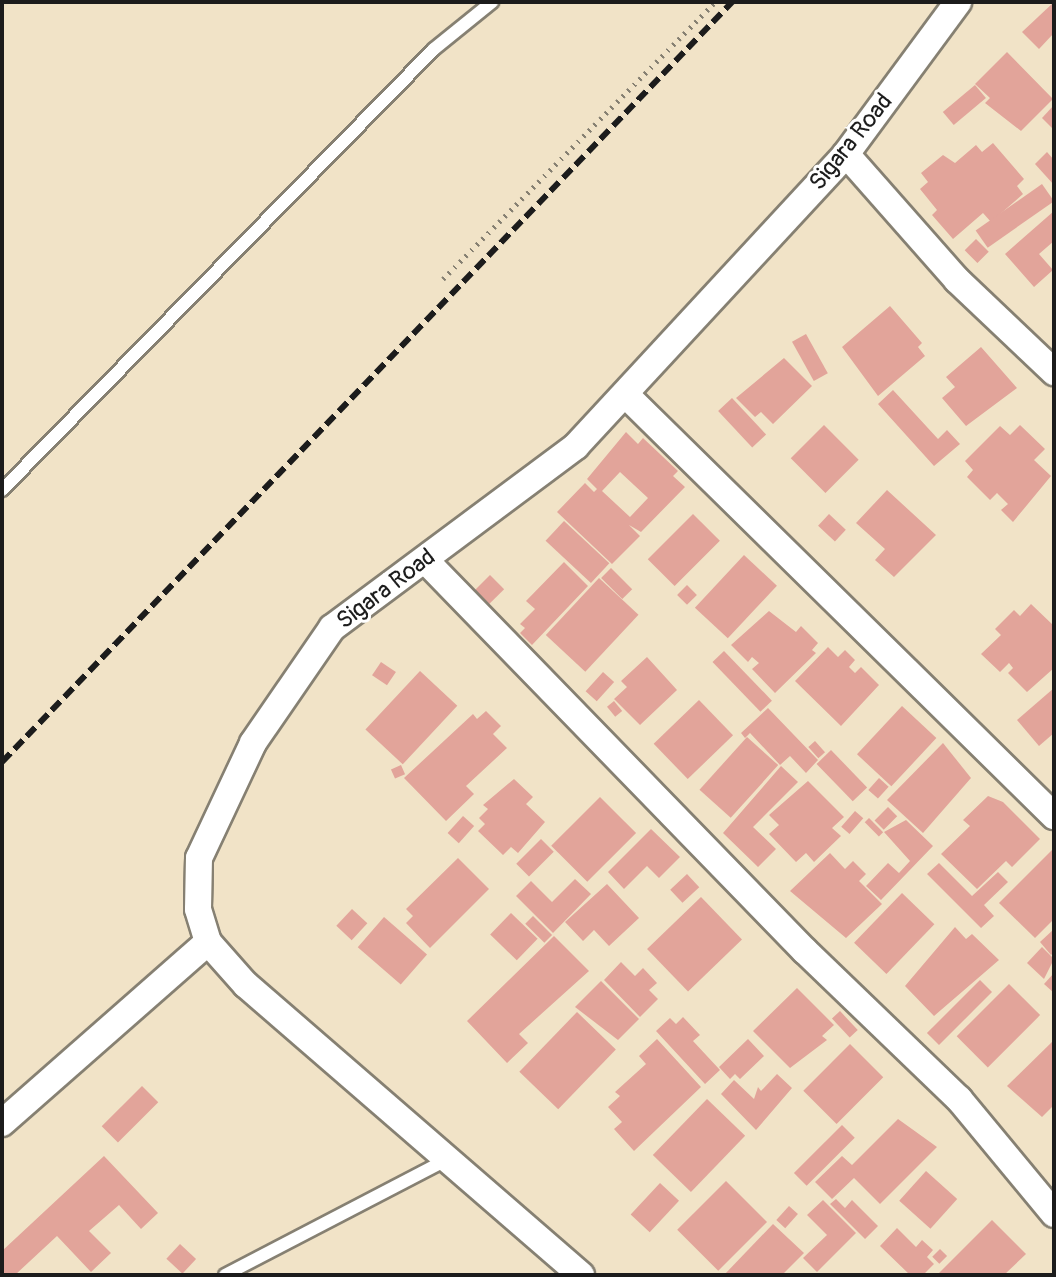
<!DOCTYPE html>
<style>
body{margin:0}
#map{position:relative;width:1056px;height:1277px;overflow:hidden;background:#f1e3c7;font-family:Pangolin,sans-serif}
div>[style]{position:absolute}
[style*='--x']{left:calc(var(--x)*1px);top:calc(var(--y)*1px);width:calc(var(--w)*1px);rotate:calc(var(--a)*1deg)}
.building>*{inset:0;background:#e2a49a;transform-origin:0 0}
.path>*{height:5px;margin-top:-2.5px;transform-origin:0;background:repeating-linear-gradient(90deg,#868072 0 2px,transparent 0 8px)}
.roads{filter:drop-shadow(2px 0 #868072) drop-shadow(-2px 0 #868072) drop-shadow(0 2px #868072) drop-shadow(0 -2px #868072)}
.service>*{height:12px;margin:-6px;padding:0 6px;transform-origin:6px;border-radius:6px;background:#fff}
.minor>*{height:26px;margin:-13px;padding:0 13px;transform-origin:13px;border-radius:13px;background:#fff}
.rail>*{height:6px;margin-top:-3px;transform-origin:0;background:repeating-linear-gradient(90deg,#1c1c1c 0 12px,transparent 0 18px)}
span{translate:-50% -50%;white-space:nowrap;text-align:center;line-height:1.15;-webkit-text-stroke:6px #fff;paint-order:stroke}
.street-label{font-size:24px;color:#1c1c1c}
.frame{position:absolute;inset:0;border:4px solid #1c1c1c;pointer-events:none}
</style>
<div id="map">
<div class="building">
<i style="clip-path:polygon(1054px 2px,1054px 33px,1039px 49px,1022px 32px)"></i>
<i style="clip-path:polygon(1007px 52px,1053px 99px,1021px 131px,985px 103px,990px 98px,975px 84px)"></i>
<i style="left:975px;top:85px;width:17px;height:42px;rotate:50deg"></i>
<i style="clip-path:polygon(1054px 105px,1054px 130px,1042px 118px)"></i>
<i style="clip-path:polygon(993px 143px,1024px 179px,1017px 186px,1023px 194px,991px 222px,983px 213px,953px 239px,932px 215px,937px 210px,920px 189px,928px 182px,921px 173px,943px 155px,955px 163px,976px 145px,982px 152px)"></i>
<i style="clip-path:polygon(1047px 152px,1054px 160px,1054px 185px,1035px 164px)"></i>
<i style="left:1042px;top:184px;width:21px;height:81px;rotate:55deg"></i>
<i style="clip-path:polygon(1054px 211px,1054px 241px,1039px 254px,1053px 270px,1034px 287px,1005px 254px)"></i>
<i style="left:976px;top:239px;width:18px;height:16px;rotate:45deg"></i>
<i style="clip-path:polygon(890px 306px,922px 343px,918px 347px,925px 356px,878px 396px,842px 347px)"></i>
<i style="left:806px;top:334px;width:45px;height:16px;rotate:61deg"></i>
<i style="clip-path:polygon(981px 347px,1017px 388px,966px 426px,942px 398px,955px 387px,946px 377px)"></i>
<i style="clip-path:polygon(784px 358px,812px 386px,773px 424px,761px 412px,755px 417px,736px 398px)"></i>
<i style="clip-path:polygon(893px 390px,938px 439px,947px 430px,960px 444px,934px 466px,878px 404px)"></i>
<i style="left:732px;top:398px;width:50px;height:19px;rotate:47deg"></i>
<i style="left:824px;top:425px;width:49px;height:47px;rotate:45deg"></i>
<i style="clip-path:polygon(1020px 425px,1045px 449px,1034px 460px,1051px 476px,1013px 522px,1001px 510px,1008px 504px,997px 493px,990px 500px,967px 477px,973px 470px,965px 461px,1000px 426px,1010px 435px)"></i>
<i style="clip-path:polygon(evenodd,626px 432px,638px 444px,643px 438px,678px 471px,673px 476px,685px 487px,641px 532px,629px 525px,640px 536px,612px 564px,557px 512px,585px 483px,594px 492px,597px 489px,587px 479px,626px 432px,620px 472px,648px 498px,630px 517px,602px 491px,620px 472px)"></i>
<i style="clip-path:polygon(887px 490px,936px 535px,894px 577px,875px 560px,885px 549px,856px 523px)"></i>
<i style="left:693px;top:514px;width:38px;height:64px;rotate:45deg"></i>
<i style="left:829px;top:514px;width:23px;height:16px;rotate:43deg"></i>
<i style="left:564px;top:521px;width:62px;height:27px;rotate:43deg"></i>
<i style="left:744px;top:555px;width:45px;height:72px;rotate:43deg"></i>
<i style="clip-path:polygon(564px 562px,588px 586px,532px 645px,520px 633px,525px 628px,520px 624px,535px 609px,526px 601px)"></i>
<i style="left:611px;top:568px;width:30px;height:14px;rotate:45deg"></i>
<i style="left:490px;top:575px;width:20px;height:24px;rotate:45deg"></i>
<i style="left:599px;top:578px;width:54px;height:78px;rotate:43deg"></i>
<i style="left:687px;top:585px;width:14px;height:14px;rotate:45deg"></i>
<i style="clip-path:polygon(1031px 604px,1054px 626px,1054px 668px,1027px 692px,1008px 673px,1013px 668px,1009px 663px,1000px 672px,981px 654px,1001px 635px,995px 629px,1014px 610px,1020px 616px)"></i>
<i style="clip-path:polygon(769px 611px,796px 632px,801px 626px,818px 643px,812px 650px,816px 653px,775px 693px,752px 669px,759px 663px,752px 657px,748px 662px,731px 645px)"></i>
<i style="clip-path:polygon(828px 647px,838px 657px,845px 650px,855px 660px,849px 667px,855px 673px,861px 667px,879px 685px,841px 726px,795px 681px)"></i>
<i style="left:724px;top:651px;width:69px;height:16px;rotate:46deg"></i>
<i style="clip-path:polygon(647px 657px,677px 690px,640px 725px,614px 699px,627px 687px,621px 681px)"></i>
<i style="left:381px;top:662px;width:18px;height:16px;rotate:34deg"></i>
<i style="left:420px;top:671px;width:51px;height:80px;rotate:43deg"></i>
<i style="left:603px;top:672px;width:15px;height:26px;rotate:42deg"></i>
<i style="clip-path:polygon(1054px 688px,1054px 733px,1039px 746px,1017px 720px)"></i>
<i style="left:699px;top:700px;width:49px;height:63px;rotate:46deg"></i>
<i style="left:614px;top:701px;width:13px;height:9px;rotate:51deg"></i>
<i style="left:902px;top:706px;width:47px;height:66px;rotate:43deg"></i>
<i style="clip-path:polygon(768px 708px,818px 760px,806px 773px,790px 756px,780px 765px,750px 733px,745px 738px,741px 733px)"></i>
<i style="clip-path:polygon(486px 711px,501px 726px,493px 734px,507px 748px,466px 786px,474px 794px,446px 821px,404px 778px,473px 714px,477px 719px)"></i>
<i style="left:747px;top:737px;width:42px;height:71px;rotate:42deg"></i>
<i style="left:815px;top:741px;width:15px;height:9px;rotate:48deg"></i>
<i style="clip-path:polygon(943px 743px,971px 778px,923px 833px,887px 800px)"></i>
<i style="left:831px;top:750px;width:52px;height:20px;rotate:46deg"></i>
<i style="left:401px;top:765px;width:10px;height:11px;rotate:66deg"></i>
<i style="clip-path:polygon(781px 766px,798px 782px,753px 827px,776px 849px,758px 867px,723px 833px)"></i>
<i style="left:879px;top:778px;width:13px;height:16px;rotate:42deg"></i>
<i style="clip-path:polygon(514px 779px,533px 797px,526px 804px,545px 822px,518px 853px,511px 847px,503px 855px,478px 831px,485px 824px,479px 818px,488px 809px,483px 805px)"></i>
<i style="clip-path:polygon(808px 781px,844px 817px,832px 828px,841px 836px,814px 862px,806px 853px,796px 862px,769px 834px,779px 825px,769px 815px)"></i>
<i style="clip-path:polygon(988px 796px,1003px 802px,1040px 839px,1012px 867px,1006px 861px,977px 889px,941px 854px,970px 826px,963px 820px)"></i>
<i style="left:600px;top:797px;width:51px;height:69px;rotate:45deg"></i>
<i style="left:888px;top:807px;width:13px;height:19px;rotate:45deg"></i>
<i style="left:855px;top:811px;width:11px;height:21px;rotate:41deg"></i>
<i style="left:463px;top:816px;width:15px;height:23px;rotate:42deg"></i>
<i style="left:869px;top:818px;width:20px;height:6px;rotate:45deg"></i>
<i style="clip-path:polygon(906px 820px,933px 846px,881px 900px,866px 886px,888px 863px,899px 873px,910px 861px,884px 832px)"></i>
<i style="clip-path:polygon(651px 829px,680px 857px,659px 878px,647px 866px,624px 889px,608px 872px)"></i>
<i style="left:541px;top:839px;width:18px;height:35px;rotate:45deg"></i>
<i style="clip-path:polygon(1054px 848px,1054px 919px,1035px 938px,999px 903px)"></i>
<i style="clip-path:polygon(830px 853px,845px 869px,853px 861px,866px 874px,859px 881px,882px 904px,846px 938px,790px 891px)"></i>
<i style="clip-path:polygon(458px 858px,489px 889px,430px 948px,406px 923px,413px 916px,406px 909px)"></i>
<i style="clip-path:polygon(939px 863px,972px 896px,998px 872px,1008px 882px,984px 905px,994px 916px,981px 928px,927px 874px)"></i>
<i style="left:687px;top:874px;width:18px;height:23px;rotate:47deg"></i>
<i style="clip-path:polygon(575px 879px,591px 894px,553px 933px,516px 896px,531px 881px,552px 902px)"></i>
<i style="clip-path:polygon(607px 884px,639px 918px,609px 946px,594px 930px,583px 941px,565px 922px)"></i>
<i style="left:902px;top:893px;width:45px;height:69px;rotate:44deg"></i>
<i style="left:701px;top:897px;width:59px;height:75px;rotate:46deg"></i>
<i style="left:352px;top:909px;width:21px;height:23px;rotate:43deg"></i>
<i style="left:511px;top:913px;width:37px;height:30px;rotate:44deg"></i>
<i style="left:533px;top:916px;width:27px;height:11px;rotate:45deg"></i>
<i style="left:384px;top:917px;width:57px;height:40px;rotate:41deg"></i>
<i style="clip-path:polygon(955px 927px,966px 939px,972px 934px,999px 960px,934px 1016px,905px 986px)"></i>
<i style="clip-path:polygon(1054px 929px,1054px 952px,1051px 955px,1040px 942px)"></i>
<i style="clip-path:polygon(554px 936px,589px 971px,519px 1034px,528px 1043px,507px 1063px,467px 1021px)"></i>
<i style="clip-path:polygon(1042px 947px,1054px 959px,1044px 979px,1027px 963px)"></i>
<i style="clip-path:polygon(621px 962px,635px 976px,643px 968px,657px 983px,649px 990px,658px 999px,640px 1017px,604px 980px)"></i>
<i style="clip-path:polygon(1054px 973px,1054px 993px,1044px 984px)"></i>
<i style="left:980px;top:980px;width:17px;height:75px;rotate:45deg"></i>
<i style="clip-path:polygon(601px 981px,639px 1019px,618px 1040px,575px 1007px)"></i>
<i style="left:1009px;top:984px;width:44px;height:74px;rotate:45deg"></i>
<i style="clip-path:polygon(797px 988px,834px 1025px,822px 1036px,827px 1040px,790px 1068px,753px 1031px)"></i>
<i style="left:840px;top:1011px;width:26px;height:11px;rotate:47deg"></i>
<i style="left:577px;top:1012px;width:54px;height:83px;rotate:44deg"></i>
<i style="clip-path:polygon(683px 1017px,700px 1035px,693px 1041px,720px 1070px,705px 1084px,656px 1031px,670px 1018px,676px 1024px)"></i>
<i style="clip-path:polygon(657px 1039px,701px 1087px,634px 1151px,614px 1129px,622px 1122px,608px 1107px,620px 1096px,615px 1092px,646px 1064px,639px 1056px)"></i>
<i style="clip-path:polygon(748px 1039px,764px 1056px,740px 1079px,735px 1074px,730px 1079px,719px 1067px)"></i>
<i style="clip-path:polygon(1054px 1040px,1054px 1105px,1042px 1117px,1007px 1086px)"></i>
<i style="left:850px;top:1044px;width:47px;height:66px;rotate:45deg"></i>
<i style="clip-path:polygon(777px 1074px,792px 1088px,756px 1130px,721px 1094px,734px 1080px,754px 1099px,758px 1087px,761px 1091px)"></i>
<i style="left:142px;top:1086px;width:23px;height:57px;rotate:45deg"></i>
<i style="left:707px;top:1099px;width:53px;height:78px;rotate:44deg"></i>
<i style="clip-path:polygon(898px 1119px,937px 1147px,880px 1204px,854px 1178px,832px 1199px,815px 1182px,842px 1156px,852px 1165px)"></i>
<i style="left:842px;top:1125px;width:18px;height:68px;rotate:45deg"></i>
<i style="clip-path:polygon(104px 1156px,158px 1213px,141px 1229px,119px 1205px,89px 1231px,111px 1253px,91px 1272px,57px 1236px,15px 1275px,2px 1275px,2px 1251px)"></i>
<i style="left:926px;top:1171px;width:42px;height:40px;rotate:42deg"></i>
<i style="left:726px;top:1181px;width:58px;height:69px;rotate:45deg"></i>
<i style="left:660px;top:1183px;width:26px;height:43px;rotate:43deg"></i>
<i style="clip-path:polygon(836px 1199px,845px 1208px,852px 1200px,878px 1226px,865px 1239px,830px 1204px)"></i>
<i style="clip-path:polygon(823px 1200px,856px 1233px,817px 1272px,803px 1258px,827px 1235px,807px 1215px)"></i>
<i style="left:789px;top:1206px;width:12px;height:19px;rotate:42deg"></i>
<i style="clip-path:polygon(992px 1220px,1026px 1254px,1004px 1275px,937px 1275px)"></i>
<i style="clip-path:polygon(773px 1224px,804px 1253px,782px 1275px,724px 1275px)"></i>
<i style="clip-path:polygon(897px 1228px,916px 1247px,922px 1240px,933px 1250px,927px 1257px,934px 1264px,923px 1275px,910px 1275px,880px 1246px)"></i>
<i style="left:180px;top:1244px;width:22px;height:20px;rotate:43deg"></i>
<i style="left:940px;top:1249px;width:10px;height:11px;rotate:45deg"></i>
</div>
<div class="path">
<i style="--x:443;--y:279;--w:388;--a:-45.5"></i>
</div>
<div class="roads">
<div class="service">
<i style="--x:2;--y:490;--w:617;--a:-45.59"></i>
<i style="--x:434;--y:49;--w:75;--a:-39"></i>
<i style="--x:225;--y:1275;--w:251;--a:-27.5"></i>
</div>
<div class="minor">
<i style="--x:846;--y:154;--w:168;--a:48.6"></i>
<i style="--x:957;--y:280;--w:134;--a:43.5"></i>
<i style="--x:625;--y:394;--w:602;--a:44.53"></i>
<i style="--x:425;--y:560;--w:545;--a:45.82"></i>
<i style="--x:805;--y:951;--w:214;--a:43.9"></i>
<i style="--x:959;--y:1099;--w:149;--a:50.4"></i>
<i style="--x:2;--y:1123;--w:274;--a:-41.3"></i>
<i style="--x:581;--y:1275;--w:443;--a:-139.1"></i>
<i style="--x:246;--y:985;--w:57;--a:-131.5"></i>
<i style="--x:208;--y:942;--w:34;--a:-107"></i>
<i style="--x:198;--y:909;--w:51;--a:-88.9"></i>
<i style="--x:199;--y:858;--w:127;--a:-64.8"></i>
<i style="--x:253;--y:743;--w:140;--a:-55.5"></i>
<i style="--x:332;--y:628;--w:304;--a:-36.7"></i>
<i style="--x:576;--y:446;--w:398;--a:-47.2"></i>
<i style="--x:846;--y:154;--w:189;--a:-53.6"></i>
</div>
</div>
<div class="rail">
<i style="--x:2;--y:762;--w:1054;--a:-46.15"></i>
</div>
<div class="street-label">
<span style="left:851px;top:142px;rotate:-51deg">Sigara Road</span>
<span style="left:386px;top:589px;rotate:-37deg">Sigara Road</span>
</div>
<div class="frame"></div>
</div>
